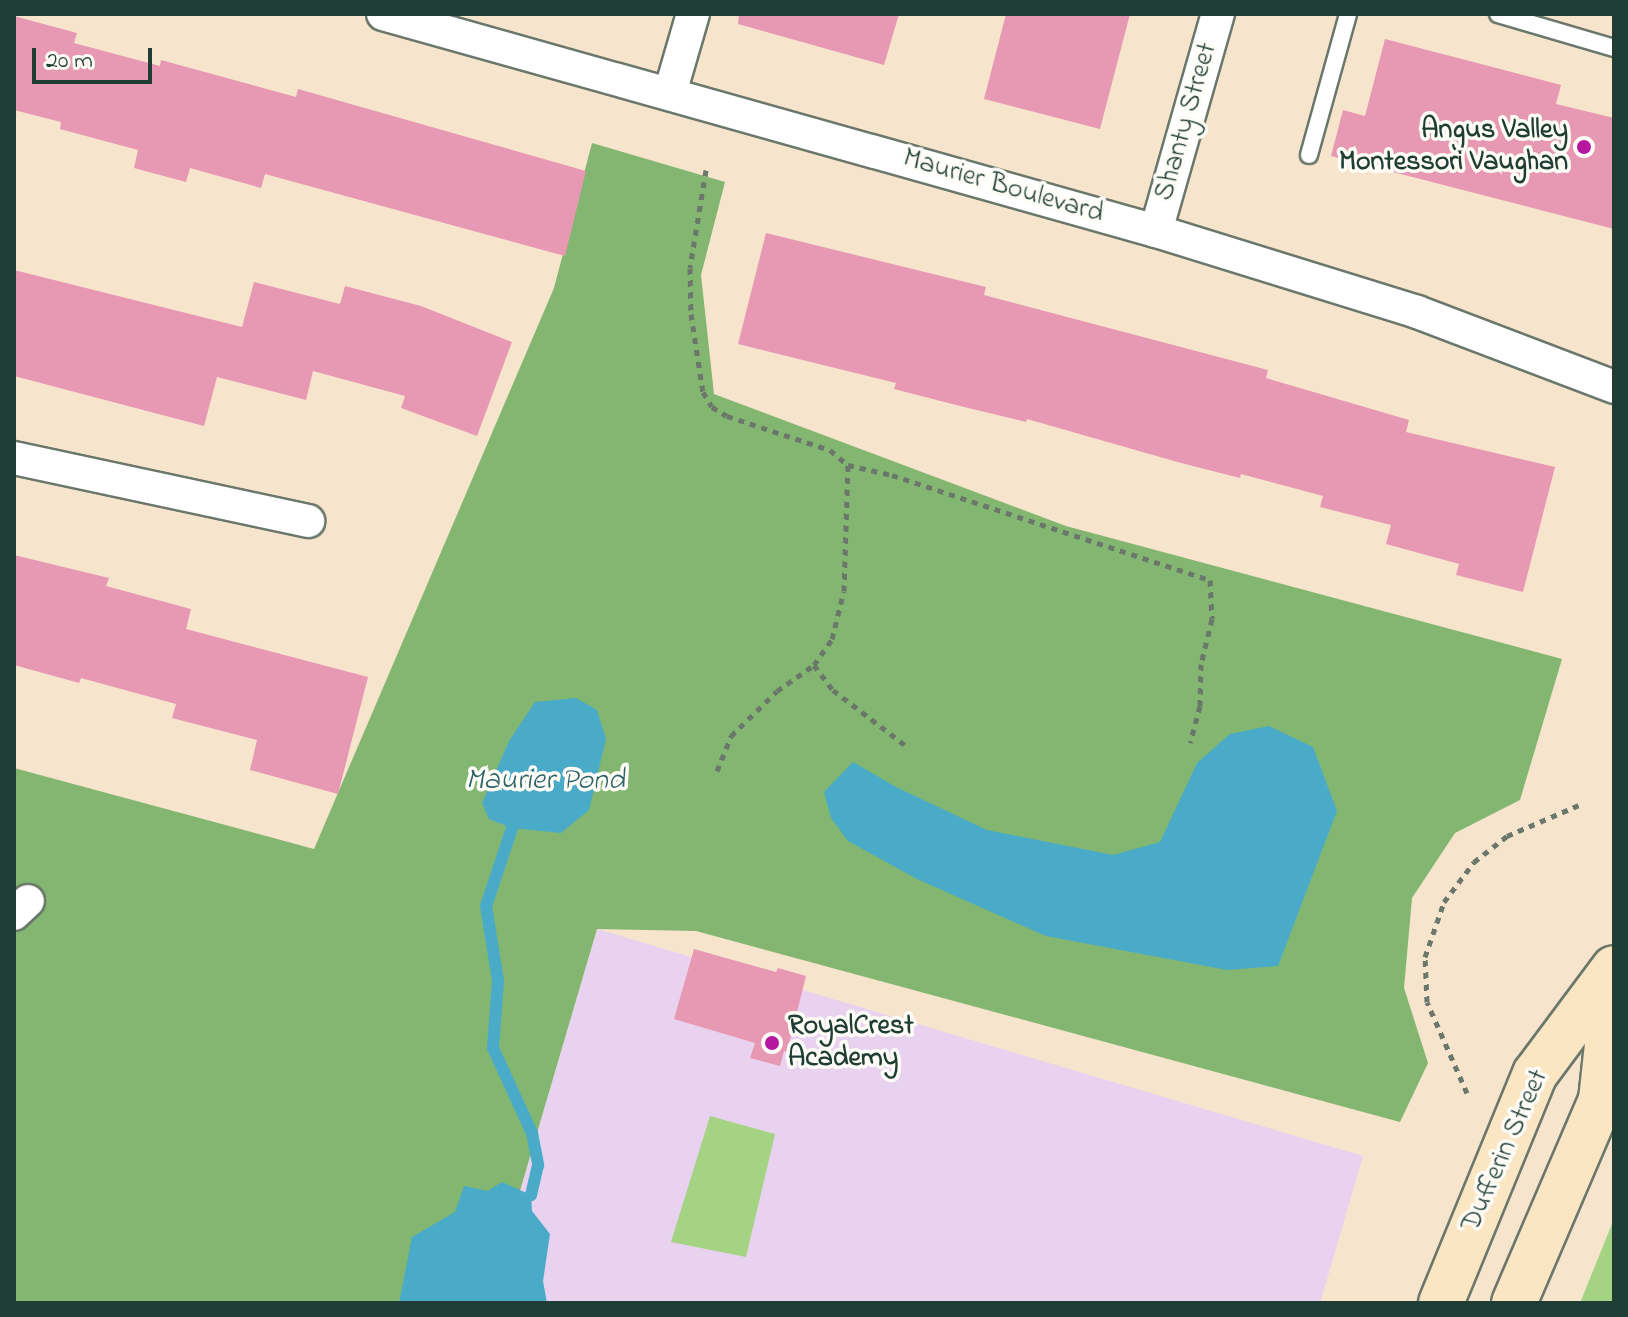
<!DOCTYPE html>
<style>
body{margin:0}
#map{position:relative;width:1628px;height:1317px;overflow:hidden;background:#f6e4cd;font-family:"Indie Flower",sans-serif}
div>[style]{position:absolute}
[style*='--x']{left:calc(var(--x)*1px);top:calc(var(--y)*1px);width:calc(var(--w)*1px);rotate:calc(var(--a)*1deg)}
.built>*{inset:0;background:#e8d2ef}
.green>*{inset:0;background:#a4d483}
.forest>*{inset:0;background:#83b671}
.water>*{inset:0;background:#4aabc9}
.stream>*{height:12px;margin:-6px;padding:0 6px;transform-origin:6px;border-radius:6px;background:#4aabc9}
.building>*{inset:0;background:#e799b4}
.path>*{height:5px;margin-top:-2.5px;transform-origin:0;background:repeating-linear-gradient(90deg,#6a776a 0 6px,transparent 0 12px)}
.roads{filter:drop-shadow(2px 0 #6a776a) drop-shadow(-2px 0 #6a776a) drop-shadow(0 2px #6a776a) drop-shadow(0 -2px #6a776a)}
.lane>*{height:16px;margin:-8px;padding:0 8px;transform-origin:8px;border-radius:8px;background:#fff}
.street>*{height:32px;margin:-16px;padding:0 16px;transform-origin:16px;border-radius:16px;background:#fff}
.secondary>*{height:44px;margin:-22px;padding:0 22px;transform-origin:22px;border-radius:22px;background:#fbe6c3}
.dots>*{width:22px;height:22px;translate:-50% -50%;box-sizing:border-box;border:4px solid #fdfcf7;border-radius:50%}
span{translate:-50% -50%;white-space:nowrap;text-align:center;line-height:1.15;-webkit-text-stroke:7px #fdfcf7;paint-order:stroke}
.street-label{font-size:28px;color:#1f3d34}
.poi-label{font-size:28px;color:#1f3d34;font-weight:700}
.right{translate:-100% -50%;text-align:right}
.left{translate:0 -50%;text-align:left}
.water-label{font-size:30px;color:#2e6468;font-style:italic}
.frame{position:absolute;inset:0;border:16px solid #1f3d34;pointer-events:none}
.scale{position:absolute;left:32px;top:48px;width:120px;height:36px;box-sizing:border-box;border:4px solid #1f3d34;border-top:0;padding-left:10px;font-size:24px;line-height:28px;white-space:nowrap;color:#1f3d34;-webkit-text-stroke:6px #fdfcf7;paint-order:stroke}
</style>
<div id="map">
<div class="built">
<i style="clip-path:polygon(597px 929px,1363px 1156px,1320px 1303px,487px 1303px)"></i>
</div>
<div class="green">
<i style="clip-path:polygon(710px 1116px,775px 1134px,746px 1257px,671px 1242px)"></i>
<i style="clip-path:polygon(1614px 1219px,1614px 1303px,1580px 1303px)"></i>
</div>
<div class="forest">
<i style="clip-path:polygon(592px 143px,725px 182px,701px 275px,714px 394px,1066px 526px,1562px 659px,1520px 800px,1455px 833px,1412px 898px,1404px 988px,1428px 1063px,1400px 1122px,696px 931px,597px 929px,487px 1303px,14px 1303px,14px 768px,314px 849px,554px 288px)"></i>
</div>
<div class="water">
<i style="clip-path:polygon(576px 698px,597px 710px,606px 739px,589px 810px,561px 833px,512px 828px,489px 819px,482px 803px,509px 741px,535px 702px)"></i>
<i style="clip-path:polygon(1269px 726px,1313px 747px,1337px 811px,1278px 966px,1227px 970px,1046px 936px,917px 879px,848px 841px,831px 818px,824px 792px,853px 762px,896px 787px,987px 830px,1113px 855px,1160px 842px,1197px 763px,1230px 734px)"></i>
<i style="clip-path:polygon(502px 1182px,531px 1195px,532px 1211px,550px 1234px,543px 1281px,547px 1303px,399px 1303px,412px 1237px,455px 1212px,464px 1186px,488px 1191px)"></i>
</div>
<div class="stream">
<i style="--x:512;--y:828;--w:82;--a:108.4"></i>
<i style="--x:486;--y:906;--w:76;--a:80.9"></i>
<i style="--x:498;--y:981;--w:67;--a:94.3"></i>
<i style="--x:493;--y:1048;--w:94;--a:65.4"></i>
<i style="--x:532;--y:1133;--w:33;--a:79"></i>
<i style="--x:538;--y:1165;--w:31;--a:103"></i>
</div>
<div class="building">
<i style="clip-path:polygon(739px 14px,899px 14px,884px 65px,738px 24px)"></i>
<i style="clip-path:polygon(1006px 14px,1130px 14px,1100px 129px,984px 99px)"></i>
<i style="clip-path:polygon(14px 16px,77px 33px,74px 43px,160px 66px,161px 60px,296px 97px,298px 89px,586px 171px,565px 256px,265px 174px,261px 188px,190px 168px,186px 182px,134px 168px,138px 150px,60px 129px,61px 122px,14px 110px)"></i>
<i style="clip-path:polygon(1385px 39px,1561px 85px,1556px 104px,1614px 118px,1614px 229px,1331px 156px,1343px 110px,1365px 116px)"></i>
<i style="clip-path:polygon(766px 233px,986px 287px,984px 295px,1268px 370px,1266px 378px,1409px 420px,1406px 432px,1555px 467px,1523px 592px,1456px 575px,1459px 564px,1386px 544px,1391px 525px,1320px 507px,1323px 496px,1241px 474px,1240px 478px,1181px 463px,1027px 419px,1026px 422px,956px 405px,894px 389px,896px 383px,738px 344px)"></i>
<i style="clip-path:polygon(14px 270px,242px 327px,254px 282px,340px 304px,345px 286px,421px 306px,512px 342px,477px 436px,401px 408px,405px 396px,313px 371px,306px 400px,217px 377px,204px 426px,14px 376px)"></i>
<i style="clip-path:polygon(14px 555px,109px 578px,106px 586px,191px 609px,186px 629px,368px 677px,338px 794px,250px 770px,257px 740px,172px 718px,176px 704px,81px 678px,79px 683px,14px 665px)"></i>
<i style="clip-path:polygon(694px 949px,776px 972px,778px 968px,806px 976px,787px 1052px,784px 1051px,780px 1066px,750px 1058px,755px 1043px,674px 1019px)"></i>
</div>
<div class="path">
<i style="--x:706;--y:170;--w:99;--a:99.3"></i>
<i style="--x:690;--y:268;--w:46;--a:88.8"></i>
<i style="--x:691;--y:314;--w:79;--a:81.3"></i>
<i style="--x:703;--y:392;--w:17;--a:59"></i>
<i style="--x:712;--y:407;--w:17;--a:31"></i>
<i style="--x:727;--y:416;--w:108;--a:18.3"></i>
<i style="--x:830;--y:450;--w:23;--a:40"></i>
<i style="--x:848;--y:465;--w:45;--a:12.8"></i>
<i style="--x:892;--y:475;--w:335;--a:18.3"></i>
<i style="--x:1210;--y:580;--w:39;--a:87"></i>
<i style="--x:1212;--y:619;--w:46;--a:103.7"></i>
<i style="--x:1201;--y:664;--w:42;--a:91.4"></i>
<i style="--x:1200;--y:706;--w:38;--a:105"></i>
<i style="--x:814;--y:665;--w:31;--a:53"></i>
<i style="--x:833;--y:690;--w:91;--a:37.4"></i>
<i style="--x:717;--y:771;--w:38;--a:-68"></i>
<i style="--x:731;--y:736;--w:64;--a:-44.4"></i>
<i style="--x:777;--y:691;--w:45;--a:-35.1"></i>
<i style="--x:814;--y:665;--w:32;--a:-55"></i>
<i style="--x:832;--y:639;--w:49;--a:-76"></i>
<i style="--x:844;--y:591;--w:126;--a:-88.2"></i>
<i style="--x:1467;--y:1093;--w:99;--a:-113.7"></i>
<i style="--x:1427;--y:1002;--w:45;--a:-92.5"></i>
<i style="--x:1425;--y:957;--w:58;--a:-70.9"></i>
<i style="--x:1444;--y:902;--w:50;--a:-53.1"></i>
<i style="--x:1474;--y:862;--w:42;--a:-38.2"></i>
<i style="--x:1507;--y:836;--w:78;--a:-23.3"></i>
</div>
<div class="roads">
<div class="lane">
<i style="--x:1498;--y:14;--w:121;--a:16.3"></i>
<i style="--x:1309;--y:155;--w:146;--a:-74.5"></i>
</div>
<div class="street">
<i style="--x:383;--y:14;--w:803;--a:15.68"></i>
<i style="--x:1156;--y:231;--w:273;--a:17.2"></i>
<i style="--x:1417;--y:312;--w:211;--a:20.8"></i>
<i style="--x:670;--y:93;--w:82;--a:-73.8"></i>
<i style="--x:1156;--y:231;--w:226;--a:-74.1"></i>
<i style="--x:14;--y:458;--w:301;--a:12.1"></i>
<i style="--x:14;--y:914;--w:19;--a:-43"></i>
</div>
<div class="secondary">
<i style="--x:1441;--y:1303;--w:248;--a:-67.7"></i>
<i style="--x:1535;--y:1074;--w:132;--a:-53.3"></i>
<i style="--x:1514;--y:1303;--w:221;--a:-66.8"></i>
<i style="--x:1601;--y:1100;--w:120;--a:-83.8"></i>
</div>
</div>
<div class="dots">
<i style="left:1584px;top:147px;background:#b5179e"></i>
<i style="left:772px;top:1043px;background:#b5179e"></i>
</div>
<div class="street-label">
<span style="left:1187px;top:122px;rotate:-74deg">Shanty Street</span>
<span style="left:1003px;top:187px;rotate:16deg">Maurier Boulevard</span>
<span style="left:1506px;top:1151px;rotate:-66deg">Dufferin Street</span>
</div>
<div class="poi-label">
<span class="right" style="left:1568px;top:147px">Angus Valley<br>Montessori Vaughan</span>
<span class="left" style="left:788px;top:1043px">RoyalCrest<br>Academy</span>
</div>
<div class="water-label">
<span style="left:545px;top:781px">Maurier Pond</span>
</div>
<div class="frame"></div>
<div class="scale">20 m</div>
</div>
